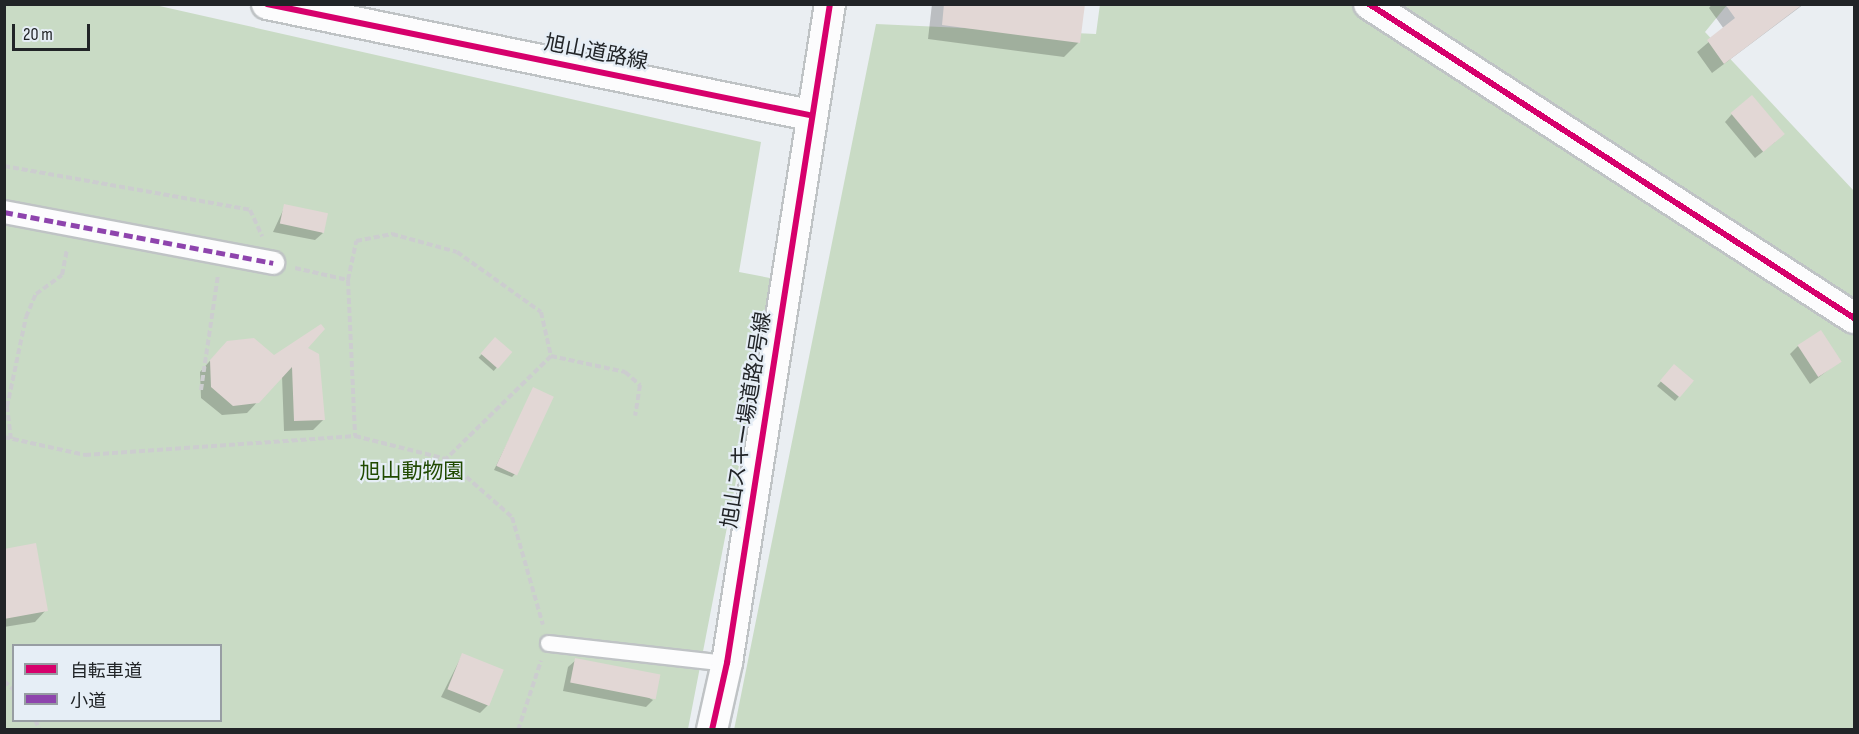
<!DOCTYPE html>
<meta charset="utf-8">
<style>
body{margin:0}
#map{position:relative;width:1859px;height:734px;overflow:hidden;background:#eaeef2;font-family:"Sofia Sans Condensed","Noto Sans JP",sans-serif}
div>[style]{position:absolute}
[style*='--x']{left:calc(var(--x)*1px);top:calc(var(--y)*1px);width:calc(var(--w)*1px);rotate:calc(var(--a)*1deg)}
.green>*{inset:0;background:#c9dbc5}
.shadow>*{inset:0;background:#0003;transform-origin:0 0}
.building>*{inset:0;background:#e2d7d5;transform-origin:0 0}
.path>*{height:4px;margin-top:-2px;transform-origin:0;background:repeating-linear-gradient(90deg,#cccdcf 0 6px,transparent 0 9px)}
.roads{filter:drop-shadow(2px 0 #bfc3c5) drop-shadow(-2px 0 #bfc3c5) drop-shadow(0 2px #bfc3c5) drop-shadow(0 -2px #bfc3c5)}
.service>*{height:15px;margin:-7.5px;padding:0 7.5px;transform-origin:7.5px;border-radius:7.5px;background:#fcfcfd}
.pedestrian>*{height:22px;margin:-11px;padding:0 11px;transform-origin:11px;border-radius:11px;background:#fcfcfd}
.minor>*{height:30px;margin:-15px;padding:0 15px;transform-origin:15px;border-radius:15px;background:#fcfcfd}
.quiet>*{height:4.5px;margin-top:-2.25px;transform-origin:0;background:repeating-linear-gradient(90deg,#8e44ad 0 9px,transparent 0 13.5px)}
.cycleway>*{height:6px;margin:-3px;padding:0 3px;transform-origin:3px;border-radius:3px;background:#d6006c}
span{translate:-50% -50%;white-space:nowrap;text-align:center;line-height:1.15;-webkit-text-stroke:4.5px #e6eef6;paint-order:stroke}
.street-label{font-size:21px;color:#212427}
.park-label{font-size:21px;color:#204a01}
.frame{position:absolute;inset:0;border:6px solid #212427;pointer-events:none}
.legend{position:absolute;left:12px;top:644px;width:210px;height:78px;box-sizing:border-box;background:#e6eef6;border:2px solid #979da3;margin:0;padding:8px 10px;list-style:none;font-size:18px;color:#212427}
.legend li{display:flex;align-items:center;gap:12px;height:30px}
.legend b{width:30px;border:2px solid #979da3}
.scale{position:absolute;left:12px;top:24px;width:78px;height:27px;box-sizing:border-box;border:3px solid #212427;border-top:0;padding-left:8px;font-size:18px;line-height:21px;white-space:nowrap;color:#212427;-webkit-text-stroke:4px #e6eef6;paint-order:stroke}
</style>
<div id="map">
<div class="green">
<i style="clip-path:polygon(1100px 4px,1727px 5px,1705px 32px,1854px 191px,1854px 729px,734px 730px,876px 24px,1096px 34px)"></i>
<i style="clip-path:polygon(evenodd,4px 5px,155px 5px,761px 142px,739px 272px,775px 279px,688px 729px,5px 729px,4px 5px,14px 646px,220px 646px,220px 720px,14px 720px,14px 646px)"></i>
</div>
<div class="shadow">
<i style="clip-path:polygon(932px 4px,1084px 4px,1079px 42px,1064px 57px,928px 39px)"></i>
<i style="clip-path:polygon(1712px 4px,1804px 4px,1712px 73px,1697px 52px,1724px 29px,1709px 8px)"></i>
<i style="clip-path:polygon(1732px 114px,1775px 142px,1755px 158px,1725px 122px)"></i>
<i style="clip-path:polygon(285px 206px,323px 233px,315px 240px,273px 232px)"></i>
<i style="left:495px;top:339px;width:20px;height:25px;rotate:41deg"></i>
<i style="clip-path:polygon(1798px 346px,1840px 361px,1810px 384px,1790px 354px)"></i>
<i style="clip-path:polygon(306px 348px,324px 419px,313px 430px,284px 431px,282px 376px,247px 413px,222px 415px,201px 398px,200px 372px,217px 353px,274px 356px)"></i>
<i style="clip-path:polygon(1671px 370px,1692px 381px,1675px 401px,1657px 386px)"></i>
<i style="clip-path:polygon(534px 389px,515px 474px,512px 477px,494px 470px)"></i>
<i style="clip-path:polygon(4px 550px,46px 610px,35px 622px,4px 627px)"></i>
<i style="clip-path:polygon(462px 655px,488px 705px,480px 713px,441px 697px)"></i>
<i style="clip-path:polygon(576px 660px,653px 700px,646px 707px,563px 691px,568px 667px)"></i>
</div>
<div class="building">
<i style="clip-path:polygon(944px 4px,1085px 4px,1080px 43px,942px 25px)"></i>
<i style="clip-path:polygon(1725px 4px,1803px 4px,1724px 64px,1707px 40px,1735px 18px)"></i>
<i style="left:1752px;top:95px;width:51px;height:28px;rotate:50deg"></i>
<i style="left:284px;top:204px;width:45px;height:20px;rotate:12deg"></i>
<i style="clip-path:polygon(321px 324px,325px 329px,308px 348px,319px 354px,325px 420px,294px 421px,292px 367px,259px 403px,233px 406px,211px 387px,210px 360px,227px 341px,254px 338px,274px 355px)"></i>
<i style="left:1821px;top:330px;width:38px;height:28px;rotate:57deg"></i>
<i style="left:495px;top:337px;width:23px;height:22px;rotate:41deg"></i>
<i style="left:1674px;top:364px;width:26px;height:22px;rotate:40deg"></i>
<i style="left:533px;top:387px;width:23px;height:87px;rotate:25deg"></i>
<i style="clip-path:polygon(36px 543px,48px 611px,4px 619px,4px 549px)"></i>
<i style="left:462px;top:653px;width:45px;height:39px;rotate:22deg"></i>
<i style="left:575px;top:658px;width:87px;height:25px;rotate:11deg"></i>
</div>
<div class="path">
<i style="--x:4;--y:166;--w:250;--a:10.1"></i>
<i style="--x:250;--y:210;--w:29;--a:65"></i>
<i style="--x:295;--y:268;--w:54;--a:12.8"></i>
<i style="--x:348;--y:280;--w:156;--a:87.4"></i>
<i style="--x:348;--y:280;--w:40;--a:-78"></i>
<i style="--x:356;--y:241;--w:37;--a:-11"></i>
<i style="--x:392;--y:234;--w:67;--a:15.5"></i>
<i style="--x:457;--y:252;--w:103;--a:35.5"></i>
<i style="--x:541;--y:312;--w:45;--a:77.2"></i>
<i style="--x:551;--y:356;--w:147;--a:135.6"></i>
<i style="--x:551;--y:356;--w:76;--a:12.2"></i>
<i style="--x:625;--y:372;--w:20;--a:41"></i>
<i style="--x:640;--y:385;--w:31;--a:99"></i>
<i style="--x:201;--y:390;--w:116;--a:-81.6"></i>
<i style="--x:4;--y:437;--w:83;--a:12.5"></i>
<i style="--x:85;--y:455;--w:271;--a:-4"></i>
<i style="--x:355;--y:436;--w:94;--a:14.2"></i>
<i style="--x:446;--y:459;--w:88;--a:41.3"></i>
<i style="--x:512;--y:517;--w:112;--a:74"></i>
<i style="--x:11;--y:439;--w:32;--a:-97"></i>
<i style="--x:7;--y:407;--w:92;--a:-78.1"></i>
<i style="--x:26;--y:317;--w:25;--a:-67"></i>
<i style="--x:36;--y:294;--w:32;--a:-36"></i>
<i style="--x:62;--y:275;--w:26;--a:-79"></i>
<i style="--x:4;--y:681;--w:13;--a:42"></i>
<i style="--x:35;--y:720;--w:11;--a:63"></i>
<i style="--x:518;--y:730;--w:73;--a:-71.6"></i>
</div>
<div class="roads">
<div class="service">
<i style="--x:548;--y:643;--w:180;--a:6.4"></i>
</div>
<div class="pedestrian">
<i style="--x:4;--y:212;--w:274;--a:10.7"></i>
</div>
<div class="minor">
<i style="--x:267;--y:4;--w:553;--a:11.57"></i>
<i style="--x:1369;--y:4;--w:578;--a:32.92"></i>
<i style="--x:712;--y:730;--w:69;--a:-77.4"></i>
<i style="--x:727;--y:663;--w:667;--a:-81.12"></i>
</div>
</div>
<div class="quiet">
<i style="--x:4;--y:212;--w:274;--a:10.7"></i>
</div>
<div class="cycleway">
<i style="--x:267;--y:4;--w:553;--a:11.57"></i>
<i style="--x:1369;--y:4;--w:578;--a:32.92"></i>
<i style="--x:712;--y:730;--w:69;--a:-77.4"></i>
<i style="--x:727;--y:663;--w:667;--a:-81.12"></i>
</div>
<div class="street-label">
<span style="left:596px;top:53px;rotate:11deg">旭山道路線</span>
<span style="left:747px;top:420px;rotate:-81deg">旭山スキー場道路2号線</span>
</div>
<div class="park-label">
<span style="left:412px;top:472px">旭山動物園</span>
</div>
<div class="frame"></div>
<ul class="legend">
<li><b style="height:8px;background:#d6006c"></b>自転車道</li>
<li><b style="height:8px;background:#8e44ad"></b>小道</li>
</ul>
<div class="scale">20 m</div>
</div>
